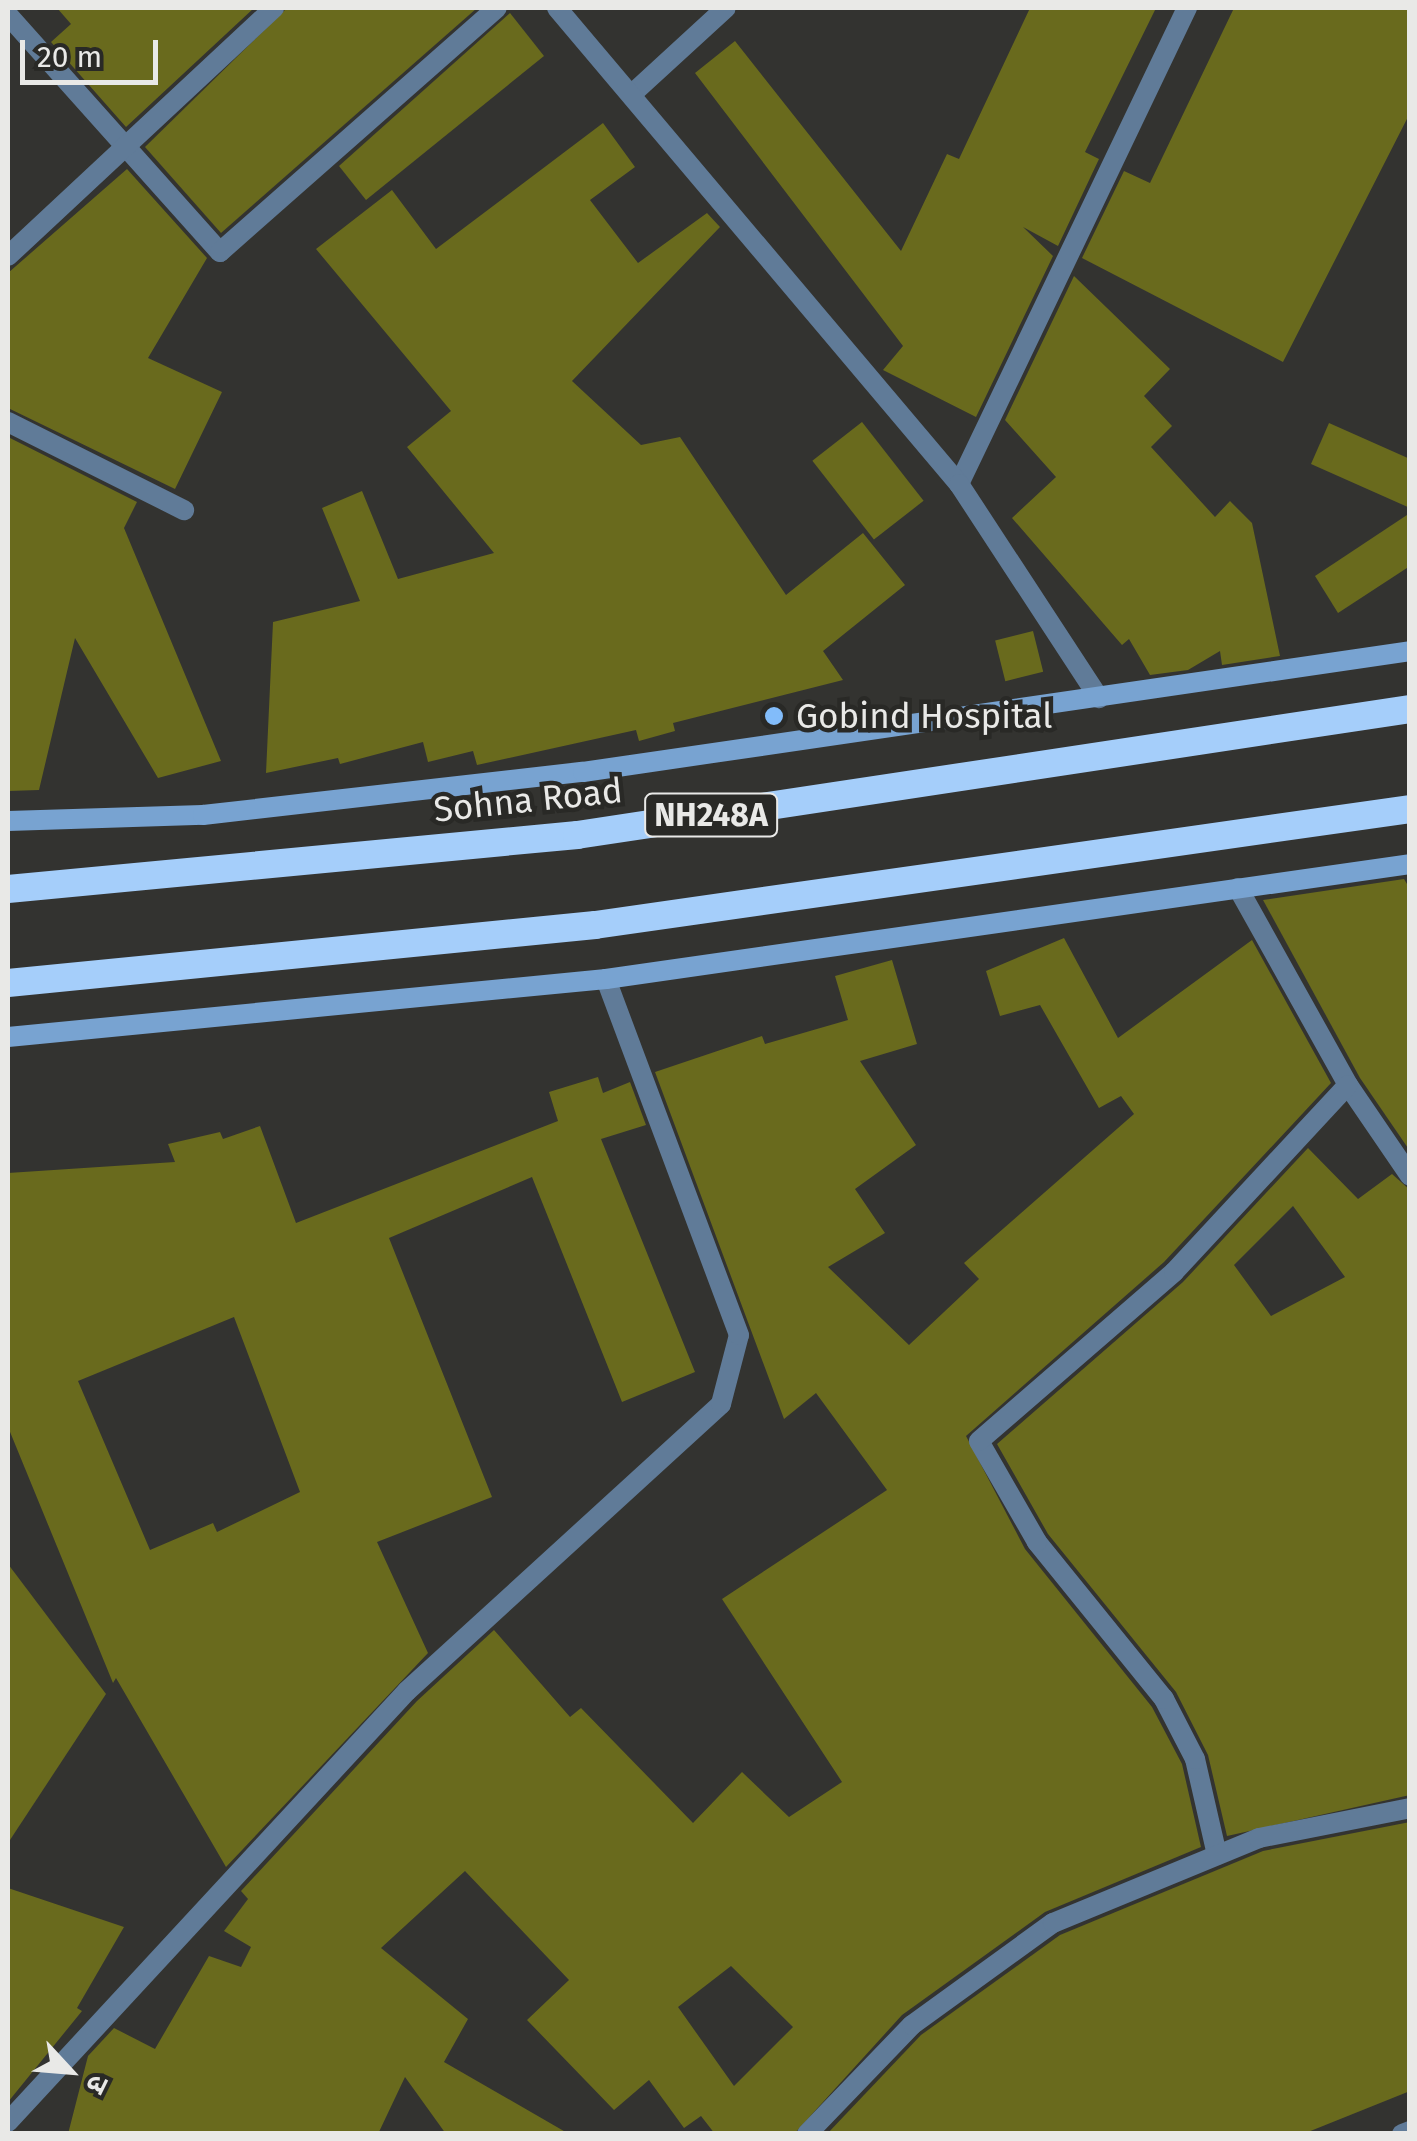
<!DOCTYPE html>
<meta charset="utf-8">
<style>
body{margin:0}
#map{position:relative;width:1417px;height:2141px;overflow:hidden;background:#333330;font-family:"Fira Sans","Noto Sans Devanagari",sans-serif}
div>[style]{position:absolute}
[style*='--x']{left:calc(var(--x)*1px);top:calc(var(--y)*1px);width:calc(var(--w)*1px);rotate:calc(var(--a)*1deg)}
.building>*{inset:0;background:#696a1d;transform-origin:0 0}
.minor>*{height:20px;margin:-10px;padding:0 10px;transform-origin:10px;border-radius:10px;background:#607b98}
.tertiary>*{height:20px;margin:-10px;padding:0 10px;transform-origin:10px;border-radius:10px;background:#607b98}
.secondary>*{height:20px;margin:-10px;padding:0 10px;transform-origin:10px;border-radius:10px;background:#78a3d1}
.trunk>*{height:28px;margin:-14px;padding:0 14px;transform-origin:14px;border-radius:14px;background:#a5cefa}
.dots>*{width:28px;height:28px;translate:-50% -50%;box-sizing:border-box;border:5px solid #292926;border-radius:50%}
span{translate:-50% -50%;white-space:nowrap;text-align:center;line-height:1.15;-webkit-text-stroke:9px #292926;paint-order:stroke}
.shield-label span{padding:2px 8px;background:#292926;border:2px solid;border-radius:8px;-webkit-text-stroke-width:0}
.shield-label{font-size:32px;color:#e9e9e7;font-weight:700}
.poi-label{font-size:35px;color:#e9e9e7}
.left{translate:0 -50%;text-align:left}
.street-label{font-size:35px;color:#e9e9e7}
.frame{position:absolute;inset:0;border:10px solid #e9e9e7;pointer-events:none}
.north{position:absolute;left:20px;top:2021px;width:100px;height:100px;-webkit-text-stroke:8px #292926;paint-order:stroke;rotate:116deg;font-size:28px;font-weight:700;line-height:40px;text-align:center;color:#e9e9e7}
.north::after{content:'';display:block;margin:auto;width:35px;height:45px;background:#e9e9e7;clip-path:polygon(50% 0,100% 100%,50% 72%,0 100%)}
.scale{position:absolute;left:20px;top:40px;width:138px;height:45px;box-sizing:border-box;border:5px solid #e9e9e7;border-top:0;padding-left:12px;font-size:30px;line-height:35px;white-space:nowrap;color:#e9e9e7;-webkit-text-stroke:8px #292926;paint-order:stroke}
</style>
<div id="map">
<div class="building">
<i style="clip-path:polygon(57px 8px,254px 8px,126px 127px,51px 42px,71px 24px)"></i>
<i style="clip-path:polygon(287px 8px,477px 8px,221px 233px,145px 147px)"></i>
<i style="clip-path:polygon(1030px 8px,1156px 8px,1085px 152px,1099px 159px,1058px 246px,1023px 227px,1053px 256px,976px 417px,883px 370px,903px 346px,695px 73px,735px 41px,901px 251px,947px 154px,959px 159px)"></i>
<i style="clip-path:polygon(1234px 8px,1410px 8px,1410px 113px,1283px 362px,1082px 258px,1124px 171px,1150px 183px)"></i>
<i style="clip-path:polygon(510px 13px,544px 56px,366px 200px,339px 166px)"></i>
<i style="clip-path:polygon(603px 123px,635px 167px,590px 200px,638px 263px,707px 213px,720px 227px,572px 381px,641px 445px,680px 437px,786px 595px,863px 533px,905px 585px,823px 651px,843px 680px,673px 723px,675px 731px,639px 741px,636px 730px,477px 765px,473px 751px,428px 762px,423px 742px,340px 764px,338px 758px,266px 773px,273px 622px,360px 601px,322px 508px,362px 491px,398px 579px,494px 553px,407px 447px,451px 411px,316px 249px,392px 190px,436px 249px)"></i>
<i style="clip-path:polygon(127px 169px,207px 258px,148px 358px,222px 392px,175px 489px,8px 408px,8px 273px)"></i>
<i style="clip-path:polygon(1074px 276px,1170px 369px,1144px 396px,1172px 426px,1151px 447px,1215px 517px,1230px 501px,1252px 523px,1280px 656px,1222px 665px,1220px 651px,1188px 670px,1150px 675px,1129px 639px,1122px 645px,1012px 518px,1056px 477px,1005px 420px)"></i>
<i style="left:862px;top:422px;width:100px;height:63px;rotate:52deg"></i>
<i style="clip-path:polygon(1329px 423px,1410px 459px,1410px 508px,1311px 464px)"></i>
<i style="clip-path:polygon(8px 437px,137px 502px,124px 528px,221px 761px,158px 778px,75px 638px,39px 790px,8px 791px)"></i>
<i style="clip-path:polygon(1410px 513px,1410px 566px,1338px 613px,1315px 576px)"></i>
<i style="left:1033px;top:631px;width:42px;height:39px;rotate:76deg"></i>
<i style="clip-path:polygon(1404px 879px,1410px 889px,1410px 1151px,1360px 1078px,1263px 900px)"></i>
<i style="clip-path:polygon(evenodd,1064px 938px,1118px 1038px,1252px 940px,1331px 1083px,1164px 1262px,966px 1436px,1025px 1549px,1152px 1707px,1182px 1764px,1201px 1847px,1045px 1912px,902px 2015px,794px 2134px,715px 2134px,701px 2116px,684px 2128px,649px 2080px,614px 2110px,527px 2020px,569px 1980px,465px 1871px,381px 1948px,468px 2019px,444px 2062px,569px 2134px,446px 2134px,405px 2077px,378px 2134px,68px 2134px,88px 2056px,114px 2028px,155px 2049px,209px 1956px,241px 1967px,251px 1947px,224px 1931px,248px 1899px,241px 1891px,417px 1701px,494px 1630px,570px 1717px,581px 1708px,693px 1823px,742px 1772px,789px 1817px,842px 1782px,722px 1599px,887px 1490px,816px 1393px,784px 1419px,655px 1072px,762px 1036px,765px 1044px,848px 1020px,835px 976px,892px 960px,917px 1044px,860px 1061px,916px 1145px,855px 1189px,885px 1233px,828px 1267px,909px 1345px,979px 1279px,964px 1263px,1134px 1114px,1121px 1096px,1099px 1108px,1040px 1005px,1000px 1016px,986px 971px,1064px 938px,731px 1966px,793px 2027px,734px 2086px,678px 2007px,731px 1966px)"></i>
<i style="clip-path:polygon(evenodd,598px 1077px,603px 1093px,630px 1082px,646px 1125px,601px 1139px,695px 1372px,622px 1402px,532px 1177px,389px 1238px,492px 1497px,377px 1542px,428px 1653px,226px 1867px,116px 1678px,113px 1683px,8px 1427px,8px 1173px,175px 1162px,168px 1144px,220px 1132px,223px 1139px,260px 1126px,296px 1223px,558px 1121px,549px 1092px,598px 1077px,234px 1317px,300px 1492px,217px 1532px,213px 1523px,150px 1550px,78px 1381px,234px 1317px)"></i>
<i style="clip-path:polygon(evenodd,1308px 1148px,1358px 1199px,1392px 1174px,1410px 1190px,1410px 1795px,1227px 1836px,1208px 1755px,1176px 1692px,1048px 1534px,997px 1444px,1183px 1282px,1308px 1148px,1293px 1206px,1345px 1277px,1271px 1316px,1234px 1265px,1293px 1206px)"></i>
<i style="clip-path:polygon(8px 1564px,106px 1694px,8px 1843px)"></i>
<i style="clip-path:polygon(1410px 1822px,1410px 2091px,1303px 2134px,827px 2134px,921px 2035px,1060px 1935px,1263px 1851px)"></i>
<i style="clip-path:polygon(8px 1888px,124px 1927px,77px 2008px,82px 2011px,8px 2102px)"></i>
</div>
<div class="minor">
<i style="--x:8;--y:15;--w:318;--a:48.2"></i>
<i style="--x:220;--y:252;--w:369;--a:-41.4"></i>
<i style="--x:632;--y:94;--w:127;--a:-42.5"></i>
<i style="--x:8;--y:256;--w:364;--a:-43"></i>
<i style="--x:8;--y:422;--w:197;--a:26.6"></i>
<i style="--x:959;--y:484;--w:528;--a:-64.41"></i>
<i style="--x:1238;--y:888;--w:226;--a:60.8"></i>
<i style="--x:1348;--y:1085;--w:110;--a:55.7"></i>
<i style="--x:1217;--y:1855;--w:98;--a:-102.9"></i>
<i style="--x:1195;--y:1759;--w:68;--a:-117.3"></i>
<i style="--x:1164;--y:1699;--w:202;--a:-129"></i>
<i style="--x:1037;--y:1542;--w:116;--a:-119.9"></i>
<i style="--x:979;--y:1441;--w:258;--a:-40.9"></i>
<i style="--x:1174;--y:1272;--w:255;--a:-47.1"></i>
<i style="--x:8;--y:2122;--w:587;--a:-47.21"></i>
<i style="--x:407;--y:1691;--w:425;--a:-42.4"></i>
<i style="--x:721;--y:1404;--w:71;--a:-75.4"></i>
<i style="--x:739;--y:1335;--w:380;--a:-110.5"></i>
<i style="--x:807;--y:2134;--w:151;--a:-46.1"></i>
<i style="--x:912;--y:2025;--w:174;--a:-35.9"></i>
<i style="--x:1053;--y:1923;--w:223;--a:-22.4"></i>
<i style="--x:1259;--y:1838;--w:154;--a:-11.2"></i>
<i style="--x:1402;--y:2134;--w:9;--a:-21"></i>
</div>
<div class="tertiary">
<i style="--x:557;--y:8;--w:623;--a:49.82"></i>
<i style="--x:959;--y:484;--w:256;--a:56.8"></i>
</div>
<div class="secondary">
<i style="--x:8;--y:821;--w:195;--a:-1.8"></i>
<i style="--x:203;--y:815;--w:382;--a:-6.5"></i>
<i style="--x:583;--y:772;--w:836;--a:-8.32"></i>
<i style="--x:8;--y:1037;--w:601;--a:-5.54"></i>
<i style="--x:606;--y:979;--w:812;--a:-8.14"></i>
</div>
<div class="trunk">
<i style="--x:8;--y:889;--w:572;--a:-5.42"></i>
<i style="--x:577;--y:835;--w:842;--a:-8.6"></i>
<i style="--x:8;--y:983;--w:590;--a:-5.64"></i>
<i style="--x:595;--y:925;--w:823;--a:-8.1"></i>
</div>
<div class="dots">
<i style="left:774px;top:716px;background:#82bcfa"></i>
</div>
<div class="shield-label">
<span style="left:711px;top:815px">NH248A</span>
</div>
<div class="poi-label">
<span class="left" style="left:796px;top:716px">Gobind Hospital</span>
</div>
<div class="street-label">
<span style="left:528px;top:800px;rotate:-6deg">Sohna Road</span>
</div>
<div class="frame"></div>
<div class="north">उ</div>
<div class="scale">20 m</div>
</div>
